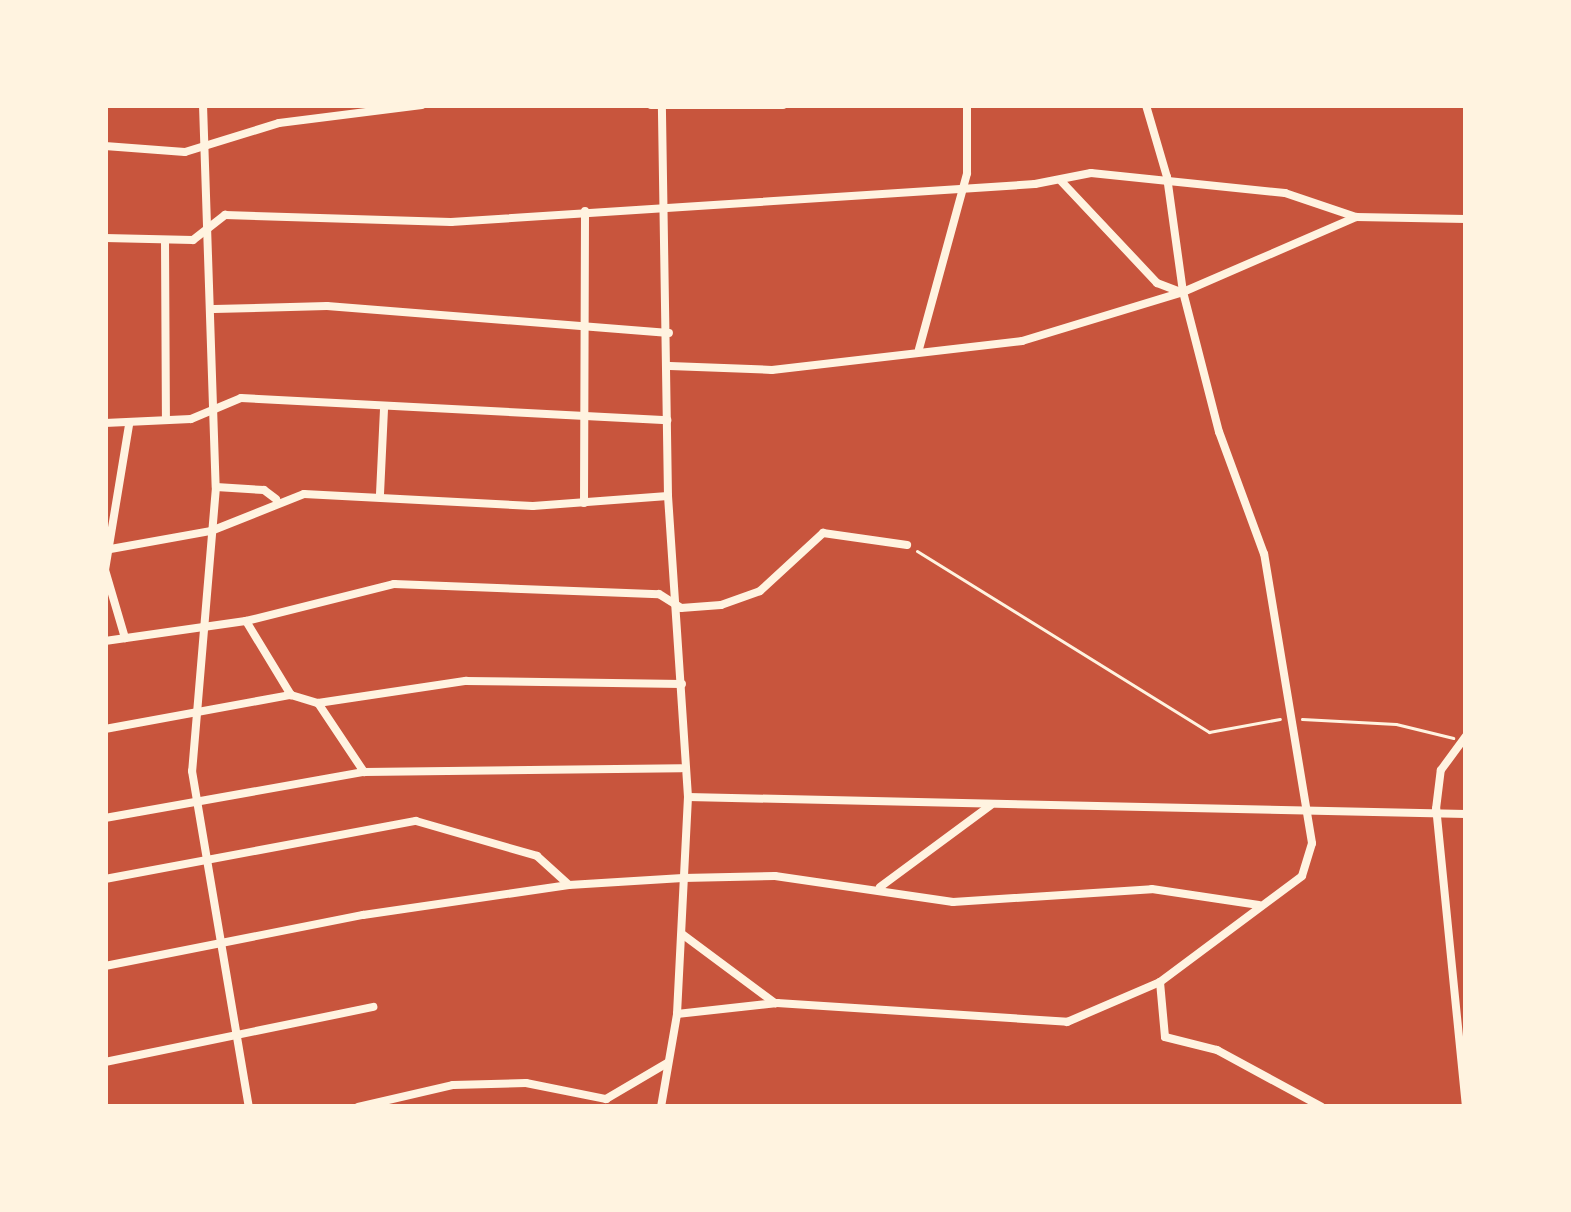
<!DOCTYPE html>
<style>
body{margin:0}
#map{position:relative;width:1571px;height:1212px;overflow:hidden;background:#c8553d;font-family:Raleway,sans-serif}
div>[style]{position:absolute}
[style*='--x']{left:calc(var(--x)*1px);top:calc(var(--y)*1px);width:calc(var(--w)*1px);rotate:calc(var(--a)*1deg)}
.path>*{height:3px;margin:-1.5px;padding:0 1.5px;transform-origin:1.5px;border-radius:1.5px;background:#fff3e0}
.minor>*{height:8px;margin:-4px;padding:0 4px;transform-origin:4px;border-radius:4px;background:#fff3e0}
span{translate:-50% -50%;white-space:nowrap;text-align:center;line-height:1.15;-webkit-text-stroke:12px #fff3e0;paint-order:stroke}
.frame{position:absolute;inset:0;border:108px solid #fff3e0;pointer-events:none}
</style>
<div id="map">
<div class="path">
<i style="--x:917;--y:551;--w:344;--a:31.8"></i>
<i style="--x:1209;--y:732;--w:72;--a:-10.4"></i>
<i style="--x:1302;--y:719;--w:94;--a:3"></i>
<i style="--x:1396;--y:724;--w:59;--a:13.8"></i>
</div>
<div class="minor">
<i style="--x:203;--y:105;--w:382;--a:88.1"></i>
<i style="--x:216;--y:487;--w:285;--a:94.8"></i>
<i style="--x:192;--y:771;--w:341;--a:80.4"></i>
<i style="--x:651;--y:105;--w:132;--a:0"></i>
<i style="--x:105;--y:146;--w:80;--a:4.3"></i>
<i style="--x:185;--y:152;--w:98;--a:-17.1"></i>
<i style="--x:279;--y:123;--w:144;--a:-7.2"></i>
<i style="--x:1061;--y:181;--w:140;--a:46.7"></i>
<i style="--x:1157;--y:283;--w:26;--a:21"></i>
<i style="--x:105;--y:238;--w:88;--a:1.3"></i>
<i style="--x:193;--y:240;--w:41;--a:-38"></i>
<i style="--x:225;--y:215;--w:226;--a:1.8"></i>
<i style="--x:451;--y:222;--w:585;--a:-3.72"></i>
<i style="--x:1035;--y:184;--w:57;--a:-11.1"></i>
<i style="--x:1091;--y:173;--w:195;--a:5.9"></i>
<i style="--x:1285;--y:193;--w:75;--a:18.7"></i>
<i style="--x:165;--y:241;--w:178;--a:89.7"></i>
<i style="--x:214;--y:309;--w:113;--a:-1.5"></i>
<i style="--x:327;--y:306;--w:343;--a:4.5"></i>
<i style="--x:919;--y:349;--w:182;--a:-74.7"></i>
<i style="--x:967;--y:173;--w:68;--a:-90"></i>
<i style="--x:670;--y:366;--w:102;--a:2.2"></i>
<i style="--x:772;--y:370;--w:252;--a:-6.6"></i>
<i style="--x:1022;--y:341;--w:168;--a:-16.9"></i>
<i style="--x:1183;--y:292;--w:189;--a:-23.4"></i>
<i style="--x:1356;--y:217;--w:110;--a:1"></i>
<i style="--x:105;--y:423;--w:86;--a:-2.7"></i>
<i style="--x:191;--y:419;--w:54;--a:-22.8"></i>
<i style="--x:241;--y:398;--w:427;--a:3"></i>
<i style="--x:216;--y:487;--w:48;--a:3.6"></i>
<i style="--x:264;--y:490;--w:15;--a:37"></i>
<i style="--x:380;--y:494;--w:86;--a:-87.3"></i>
<i style="--x:584;--y:503;--w:292;--a:-89.8"></i>
<i style="--x:105;--y:550;--w:108;--a:-10.2"></i>
<i style="--x:211;--y:531;--w:100;--a:-21.7"></i>
<i style="--x:304;--y:494;--w:229;--a:3"></i>
<i style="--x:533;--y:506;--w:135;--a:-4.2"></i>
<i style="--x:105;--y:570;--w:147;--a:-80.6"></i>
<i style="--x:105;--y:570;--w:71;--a:73.6"></i>
<i style="--x:246;--y:621;--w:87;--a:58.7"></i>
<i style="--x:105;--y:641;--w:142;--a:-8.1"></i>
<i style="--x:246;--y:621;--w:153;--a:-14"></i>
<i style="--x:394;--y:584;--w:265;--a:2.2"></i>
<i style="--x:659;--y:594;--w:26;--a:32"></i>
<i style="--x:681;--y:608;--w:40;--a:-4.3"></i>
<i style="--x:721;--y:605;--w:41;--a:-19.7"></i>
<i style="--x:760;--y:591;--w:86;--a:-42.6"></i>
<i style="--x:823;--y:533;--w:85;--a:8.1"></i>
<i style="--x:318;--y:703;--w:83;--a:56.3"></i>
<i style="--x:105;--y:729;--w:189;--a:-10.4"></i>
<i style="--x:291;--y:695;--w:28;--a:17"></i>
<i style="--x:318;--y:703;--w:150;--a:-8.5"></i>
<i style="--x:466;--y:681;--w:216;--a:0.8"></i>
<i style="--x:688;--y:797;--w:778;--a:1.25"></i>
<i style="--x:105;--y:818;--w:263;--a:-10.1"></i>
<i style="--x:364;--y:772;--w:317;--a:-0.7"></i>
<i style="--x:105;--y:879;--w:316;--a:-10.6"></i>
<i style="--x:416;--y:821;--w:126;--a:16.1"></i>
<i style="--x:537;--y:856;--w:42;--a:42.1"></i>
<i style="--x:880;--y:887;--w:138;--a:-36.5"></i>
<i style="--x:682;--y:934;--w:116;--a:36.6"></i>
<i style="--x:105;--y:966;--w:263;--a:-11.2"></i>
<i style="--x:363;--y:915;--w:208;--a:-8.3"></i>
<i style="--x:569;--y:885;--w:114;--a:-3.5"></i>
<i style="--x:683;--y:878;--w:92;--a:-1.2"></i>
<i style="--x:775;--y:876;--w:180;--a:8.3"></i>
<i style="--x:953;--y:902;--w:199;--a:-3.7"></i>
<i style="--x:1152;--y:889;--w:108;--a:8.5"></i>
<i style="--x:1160;--y:982;--w:55;--a:84.8"></i>
<i style="--x:1165;--y:1037;--w:54;--a:14"></i>
<i style="--x:1217;--y:1050;--w:119;--a:28.5"></i>
<i style="--x:677;--y:1014;--w:101;--a:-6.3"></i>
<i style="--x:777;--y:1003;--w:291;--a:3.7"></i>
<i style="--x:1067;--y:1022;--w:101;--a:-23.3"></i>
<i style="--x:1160;--y:982;--w:177;--a:-36.7"></i>
<i style="--x:1302;--y:876;--w:34;--a:-73"></i>
<i style="--x:1312;--y:843;--w:293;--a:-99.4"></i>
<i style="--x:1264;--y:554;--w:130;--a:-110.2"></i>
<i style="--x:1219;--y:432;--w:145;--a:-104.4"></i>
<i style="--x:1183;--y:292;--w:116;--a:-97.9"></i>
<i style="--x:1167;--y:177;--w:75;--a:-106.3"></i>
<i style="--x:105;--y:1062;--w:274;--a:-11.6"></i>
<i style="--x:358;--y:1107;--w:98;--a:-13"></i>
<i style="--x:453;--y:1085;--w:73;--a:-1.6"></i>
<i style="--x:526;--y:1083;--w:82;--a:11.3"></i>
<i style="--x:606;--y:1099;--w:71;--a:-30.5"></i>
<i style="--x:661;--y:1107;--w:94;--a:-80.2"></i>
<i style="--x:677;--y:1014;--w:217;--a:-87.1"></i>
<i style="--x:688;--y:797;--w:302;--a:-93.8"></i>
<i style="--x:668;--y:496;--w:391;--a:-90.9"></i>
<i style="--x:1466;--y:1107;--w:300;--a:-95.7"></i>
<i style="--x:1436;--y:809;--w:39;--a:-83"></i>
<i style="--x:1441;--y:770;--w:42;--a:-53.7"></i>
</div>
<div class="frame"></div>
</div>
